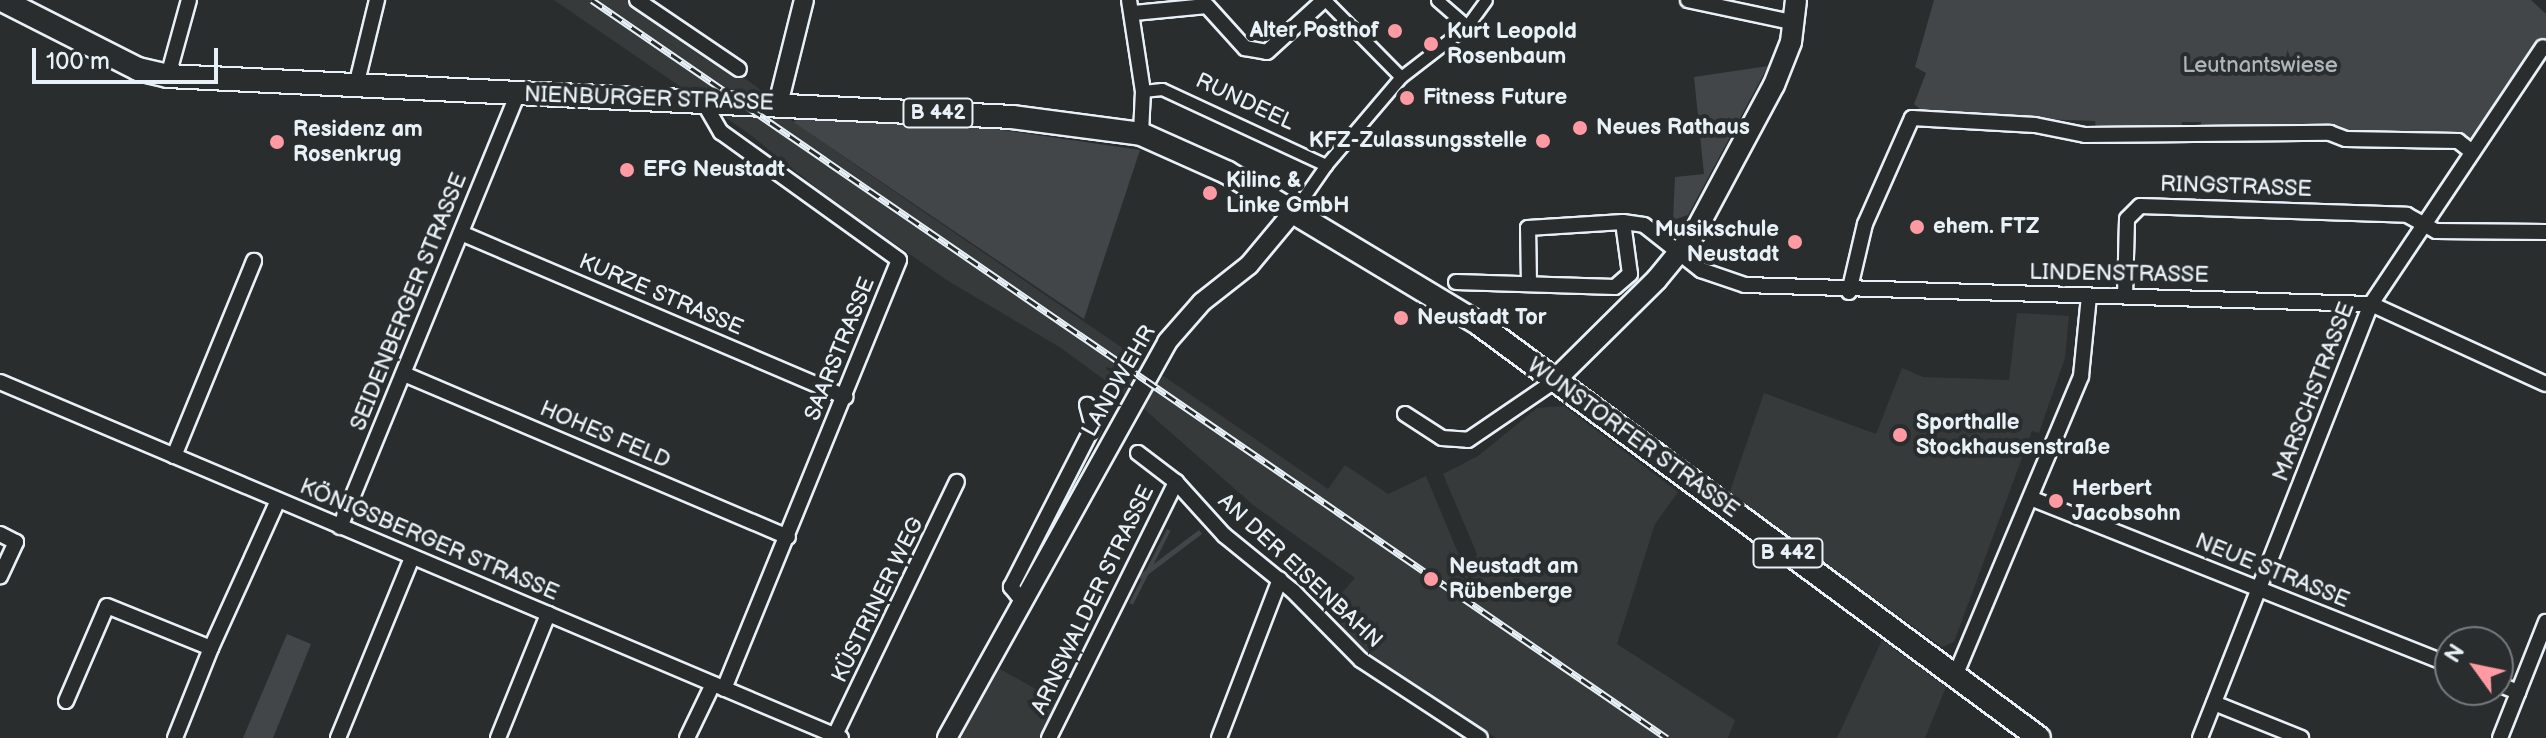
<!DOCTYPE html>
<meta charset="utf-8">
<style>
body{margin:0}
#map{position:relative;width:2546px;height:738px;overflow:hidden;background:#2a2d2e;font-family:"Balsamiq Sans",sans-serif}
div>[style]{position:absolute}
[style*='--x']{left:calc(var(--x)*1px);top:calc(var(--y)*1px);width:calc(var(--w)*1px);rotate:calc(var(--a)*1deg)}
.built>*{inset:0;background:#363a3b}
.green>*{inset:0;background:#424648;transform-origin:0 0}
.roads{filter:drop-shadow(2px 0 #e8f1f8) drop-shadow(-2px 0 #e8f1f8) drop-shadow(0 2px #e8f1f8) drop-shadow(0 -2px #e8f1f8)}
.pedestrian>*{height:11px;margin:-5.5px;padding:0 5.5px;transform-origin:5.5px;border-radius:5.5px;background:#2a2d2e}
.minor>*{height:14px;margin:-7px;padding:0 7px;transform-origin:7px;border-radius:7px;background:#2a2d2e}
.tertiary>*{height:18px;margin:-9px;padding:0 9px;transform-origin:9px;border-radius:9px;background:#2a2d2e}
.secondary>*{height:20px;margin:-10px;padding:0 10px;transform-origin:10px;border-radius:10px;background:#2a2d2e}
.primary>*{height:22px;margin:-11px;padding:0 11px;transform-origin:11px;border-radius:11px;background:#2a2d2e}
.rail>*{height:7px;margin-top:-3.5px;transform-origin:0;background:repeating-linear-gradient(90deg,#2a2d2e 0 12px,#e8f1f8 0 24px);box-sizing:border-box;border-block:2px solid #e8f1f8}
.dots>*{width:22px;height:22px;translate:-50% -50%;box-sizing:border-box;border:4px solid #2a2d2e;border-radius:50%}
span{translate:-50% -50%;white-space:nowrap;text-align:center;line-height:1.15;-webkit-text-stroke:8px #2a2d2e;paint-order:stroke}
.shield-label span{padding:2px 6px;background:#2a2d2e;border:2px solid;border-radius:6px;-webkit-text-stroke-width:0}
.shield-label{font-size:20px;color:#e8f1f8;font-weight:700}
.poi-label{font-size:22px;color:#e8f1f8;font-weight:700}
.right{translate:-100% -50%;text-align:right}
.left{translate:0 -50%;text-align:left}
.park-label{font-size:22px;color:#aeb5ba}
.street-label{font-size:22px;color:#e8f1f8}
.north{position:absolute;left:2434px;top:626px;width:80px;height:80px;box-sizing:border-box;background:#2a2d2e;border:2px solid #767b7f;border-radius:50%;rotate:303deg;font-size:22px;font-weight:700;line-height:32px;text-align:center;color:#e8f1f8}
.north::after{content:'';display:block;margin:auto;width:28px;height:36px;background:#ff9aa2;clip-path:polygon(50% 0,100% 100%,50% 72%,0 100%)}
.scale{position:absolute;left:32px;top:48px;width:186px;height:36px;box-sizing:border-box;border:4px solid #e8f1f8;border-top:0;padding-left:10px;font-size:24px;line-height:28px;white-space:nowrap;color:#e8f1f8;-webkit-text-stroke:6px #2a2d2e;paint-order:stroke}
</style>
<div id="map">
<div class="built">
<i style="clip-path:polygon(554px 0,631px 0,757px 87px,793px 122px,1328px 489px,1345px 465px,1388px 494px,1426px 476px,1471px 584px,1477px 554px,1443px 474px,1478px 456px,1537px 408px,1564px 406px,1678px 492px,1655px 524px,1617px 644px,1735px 720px,1728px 738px,1496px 738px,1355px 644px,1329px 607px,1355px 578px,1253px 505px,1143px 408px,1061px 348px,945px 279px,823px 193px,748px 133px)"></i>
<i style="clip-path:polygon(2017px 313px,2069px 316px,2065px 358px,2039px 433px,2032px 431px,1954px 642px,1942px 647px,1729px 494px,1764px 393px,1876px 434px,1902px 368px,1923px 377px,2009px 380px)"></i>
<i style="clip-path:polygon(1882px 640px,1946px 687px,1925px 738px,1837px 738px)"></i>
<i style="clip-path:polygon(998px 668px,1061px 703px,1043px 738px,957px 738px)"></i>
</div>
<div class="green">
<i style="clip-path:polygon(1934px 0,2531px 0,2546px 14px,2546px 37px,2469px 139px,2201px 128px,2201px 122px,2182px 122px,2181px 131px,2096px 130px,2095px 121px,1927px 115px,1914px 104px,1926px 73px,1915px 67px)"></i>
<i style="clip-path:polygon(1768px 66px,1688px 215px,1673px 220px,1675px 177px,1704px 174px,1694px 77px)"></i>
<i style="clip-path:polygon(802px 117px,975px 126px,1140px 150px,1084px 319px,793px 122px)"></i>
<i style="left:1167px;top:529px;width:4px;height:83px;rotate:27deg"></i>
<i style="left:1199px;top:530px;width:5px;height:76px;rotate:53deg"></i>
<i style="clip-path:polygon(287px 634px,311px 644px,273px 738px,243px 738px)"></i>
</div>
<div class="roads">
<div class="pedestrian">
<i style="--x:1325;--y:0;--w:108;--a:45.4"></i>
<i style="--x:1437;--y:0;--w:40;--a:41"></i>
<i style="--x:1143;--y:91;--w:19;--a:-6"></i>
<i style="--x:1162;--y:89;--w:181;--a:24.9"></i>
<i style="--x:1294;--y:211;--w:56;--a:-55.2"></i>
<i style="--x:1326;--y:165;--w:116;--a:-49.6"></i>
<i style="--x:1401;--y:77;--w:83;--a:-37.7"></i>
<i style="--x:1467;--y:26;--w:32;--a:-54"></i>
</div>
<div class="minor">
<i style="--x:637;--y:0;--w:123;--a:34.1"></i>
<i style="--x:1129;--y:0;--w:92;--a:81.3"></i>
<i style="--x:1143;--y:91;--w:43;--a:92.7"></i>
<i style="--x:1688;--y:0;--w:110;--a:12"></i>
<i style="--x:1134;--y:13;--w:73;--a:-5.5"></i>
<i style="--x:1207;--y:6;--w:57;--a:47.9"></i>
<i style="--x:1245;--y:48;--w:22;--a:10"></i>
<i style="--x:1267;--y:52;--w:77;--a:-42.4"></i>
<i style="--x:168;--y:76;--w:79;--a:-74.6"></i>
<i style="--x:356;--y:86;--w:89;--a:-76.3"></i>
<i style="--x:704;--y:103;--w:34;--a:60"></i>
<i style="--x:721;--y:132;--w:219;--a:35.7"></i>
<i style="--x:899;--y:260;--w:463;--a:112.2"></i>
<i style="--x:461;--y:233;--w:418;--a:23.1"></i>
<i style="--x:1456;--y:282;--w:159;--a:1.8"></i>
<i style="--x:1615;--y:287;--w:20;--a:-41"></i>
<i style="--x:1630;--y:274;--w:52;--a:-97.7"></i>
<i style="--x:1529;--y:283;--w:55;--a:-91"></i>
<i style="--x:1528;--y:228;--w:95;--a:-3.6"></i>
<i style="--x:1623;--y:222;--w:21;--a:8"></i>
<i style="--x:1644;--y:225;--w:73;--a:38.3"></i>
<i style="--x:1701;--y:270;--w:46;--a:18.8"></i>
<i style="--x:1745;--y:285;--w:626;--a:1.74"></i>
<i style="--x:2371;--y:304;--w:192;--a:24.6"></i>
<i style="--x:1849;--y:292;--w:70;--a:-76.8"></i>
<i style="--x:1865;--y:224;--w:116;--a:-66.1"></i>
<i style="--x:1912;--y:118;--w:123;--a:3.3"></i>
<i style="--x:2035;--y:125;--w:51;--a:11.3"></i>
<i style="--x:2085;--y:135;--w:245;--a:-0.5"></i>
<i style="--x:2330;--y:133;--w:17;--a:21"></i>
<i style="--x:2346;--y:139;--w:112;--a:1"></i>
<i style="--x:2458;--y:141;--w:18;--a:38"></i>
<i style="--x:2125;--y:296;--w:77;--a:-88.5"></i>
<i style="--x:2127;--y:219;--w:18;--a:-45"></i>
<i style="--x:2140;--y:206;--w:267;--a:1.9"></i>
<i style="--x:2407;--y:215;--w:33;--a:29"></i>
<i style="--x:2436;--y:231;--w:110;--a:0.5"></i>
<i style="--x:404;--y:374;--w:417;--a:23"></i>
<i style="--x:0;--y:382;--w:913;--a:22.94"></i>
<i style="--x:1405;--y:414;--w:44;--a:33"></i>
<i style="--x:1442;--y:438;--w:26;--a:4"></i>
<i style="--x:1468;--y:440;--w:103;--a:-34.3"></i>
<i style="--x:1138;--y:453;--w:48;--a:37.3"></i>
<i style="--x:1176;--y:482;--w:72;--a:47.8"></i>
<i style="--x:1224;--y:535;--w:89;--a:39.1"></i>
<i style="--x:1293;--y:591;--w:97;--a:45.4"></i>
<i style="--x:1361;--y:660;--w:142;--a:33.2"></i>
<i style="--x:174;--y:456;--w:211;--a:-67.7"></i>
<i style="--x:2033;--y:499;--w:449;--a:21.7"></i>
<i style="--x:340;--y:527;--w:469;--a:-67.7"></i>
<i style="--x:0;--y:534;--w:18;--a:27"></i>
<i style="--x:16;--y:542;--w:38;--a:115"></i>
<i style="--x:1024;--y:603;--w:21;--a:-129"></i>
<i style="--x:1011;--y:587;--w:180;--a:-62.9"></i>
<i style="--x:1093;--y:427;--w:23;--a:-105"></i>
<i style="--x:1955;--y:676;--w:325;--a:-67.2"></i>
<i style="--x:2081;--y:376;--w:80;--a:-84.3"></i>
<i style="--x:2498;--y:684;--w:22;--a:22"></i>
<i style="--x:66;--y:701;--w:103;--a:-66.7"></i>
<i style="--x:107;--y:606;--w:112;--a:22"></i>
<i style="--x:211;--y:648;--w:162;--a:-65.6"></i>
<i style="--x:2214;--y:703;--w:94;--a:21.9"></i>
<i style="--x:835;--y:735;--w:281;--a:-64.3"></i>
<i style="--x:175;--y:738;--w:97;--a:-68.2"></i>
<i style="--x:338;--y:738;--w:195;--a:-67.7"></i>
<i style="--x:498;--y:738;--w:134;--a:-68"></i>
<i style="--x:687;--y:738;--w:60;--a:-64.3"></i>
<i style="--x:1049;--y:738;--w:286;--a:-63.6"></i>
<i style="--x:1219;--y:738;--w:170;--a:-69"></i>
<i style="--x:2200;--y:738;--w:466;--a:-68.5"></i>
<i style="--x:2371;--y:304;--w:309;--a:-56.2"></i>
<i style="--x:2500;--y:738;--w:125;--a:-68.4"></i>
</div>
<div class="tertiary">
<i style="--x:778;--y:104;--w:107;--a:-76"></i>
<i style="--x:947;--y:738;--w:453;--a:-60.9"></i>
<i style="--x:1167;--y:342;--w:53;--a:-48.8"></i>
<i style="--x:1202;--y:302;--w:60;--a:-38.2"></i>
<i style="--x:1249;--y:265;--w:70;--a:-50.2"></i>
</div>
<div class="secondary">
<i style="--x:1553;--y:382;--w:146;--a:-44.7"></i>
<i style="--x:1657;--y:279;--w:58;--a:-50.6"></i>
<i style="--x:1694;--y:234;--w:169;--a:-61.8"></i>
<i style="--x:1774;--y:85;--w:46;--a:-68.4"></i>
<i style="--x:1791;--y:42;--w:42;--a:-83.2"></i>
</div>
<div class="primary">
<i style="--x:2;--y:0;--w:153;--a:26.9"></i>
<i style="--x:138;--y:69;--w:31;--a:13"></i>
<i style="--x:168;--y:76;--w:845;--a:2.78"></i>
<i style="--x:1012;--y:117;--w:130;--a:7.5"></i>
<i style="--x:1141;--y:134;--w:95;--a:24.1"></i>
<i style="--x:1228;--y:173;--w:293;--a:31"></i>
<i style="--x:1479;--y:324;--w:696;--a:36.47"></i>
</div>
</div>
<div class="rail">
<i style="--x:592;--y:0;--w:1304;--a:34.47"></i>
</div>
<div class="dots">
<i style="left:1395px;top:31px;background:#ff9aa2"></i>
<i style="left:1431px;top:44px;background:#ff9aa2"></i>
<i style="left:1407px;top:98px;background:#ff9aa2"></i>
<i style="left:1580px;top:128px;background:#ff9aa2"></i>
<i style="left:1543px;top:141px;background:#ff9aa2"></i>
<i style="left:277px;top:142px;background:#ff9aa2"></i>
<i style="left:627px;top:170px;background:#ff9aa2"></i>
<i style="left:1210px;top:193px;background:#ff9aa2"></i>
<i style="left:1917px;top:227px;background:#ff9aa2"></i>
<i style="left:1795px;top:242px;background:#ff9aa2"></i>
<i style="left:1401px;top:318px;background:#ff9aa2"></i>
<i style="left:1900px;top:435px;background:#ff9aa2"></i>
<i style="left:2056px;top:501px;background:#ff9aa2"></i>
<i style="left:1431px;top:579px;background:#ff9aa2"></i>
</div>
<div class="shield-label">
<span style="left:938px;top:113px">B 442</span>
<span style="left:1788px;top:553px">B 442</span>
</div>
<div class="poi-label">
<span class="right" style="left:1379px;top:31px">Alter Posthof</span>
<span class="left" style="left:1447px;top:44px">Kurt Leopold<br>Rosenbaum</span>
<span class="left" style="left:1423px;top:98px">Fitness Future</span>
<span class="left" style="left:1596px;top:128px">Neues Rathaus</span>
<span class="left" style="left:293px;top:142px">Residenz am<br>Rosenkrug</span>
<span class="right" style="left:1527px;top:141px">KFZ-Zulassungsstelle</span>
<span class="left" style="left:643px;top:170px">EFG Neustadt</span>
<span class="left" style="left:1226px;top:193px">Kilinc &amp;<br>Linke GmbH</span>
<span class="left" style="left:1933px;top:227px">ehem. FTZ</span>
<span class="right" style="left:1779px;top:242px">Musikschule<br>Neustadt</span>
<span class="left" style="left:1417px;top:318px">Neustadt Tor</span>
<span class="left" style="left:1916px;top:435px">Sporthalle<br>Stockhausenstraße</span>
<span class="left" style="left:2072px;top:501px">Herbert<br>Jacobsohn</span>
<span class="left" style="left:1449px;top:579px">Neustadt am<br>Rübenberge</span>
</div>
<div class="park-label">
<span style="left:2260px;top:66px">Leutnantswiese</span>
</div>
<div class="street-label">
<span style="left:649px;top:99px;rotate:2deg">NIENBURGER STRASSE</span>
<span style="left:1245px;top:102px;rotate:25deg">RUNDEEL</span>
<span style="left:2236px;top:187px;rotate:2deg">RINGSTRASSE</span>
<span style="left:2119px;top:274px;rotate:1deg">LINDENSTRASSE</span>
<span style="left:661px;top:295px;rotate:23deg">KURZE STRASSE</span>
<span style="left:409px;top:302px;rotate:-68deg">SEIDENBERGER STRASSE</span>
<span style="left:840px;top:349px;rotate:-68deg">SAARSTRASSE</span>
<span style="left:1119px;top:381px;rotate:-60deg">LANDWEHR</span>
<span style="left:2314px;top:392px;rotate:-69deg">MARSCHSTRASSE</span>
<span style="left:605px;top:435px;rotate:23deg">HOHES FELD</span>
<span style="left:1633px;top:438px;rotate:36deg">WUNSTORFER STRASSE</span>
<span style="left:429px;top:540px;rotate:23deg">KÖNIGSBERGER STRASSE</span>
<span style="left:1300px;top:571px;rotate:43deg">AN DER EISENBAHN</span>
<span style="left:2272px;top:571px;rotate:22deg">NEUE STRASSE</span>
<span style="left:878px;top:600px;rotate:-64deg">KÜSTRINER WEG</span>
<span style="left:1093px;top:600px;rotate:-64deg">ARNSWALDER STRASSE</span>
</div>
<div class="north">N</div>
<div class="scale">100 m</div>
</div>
